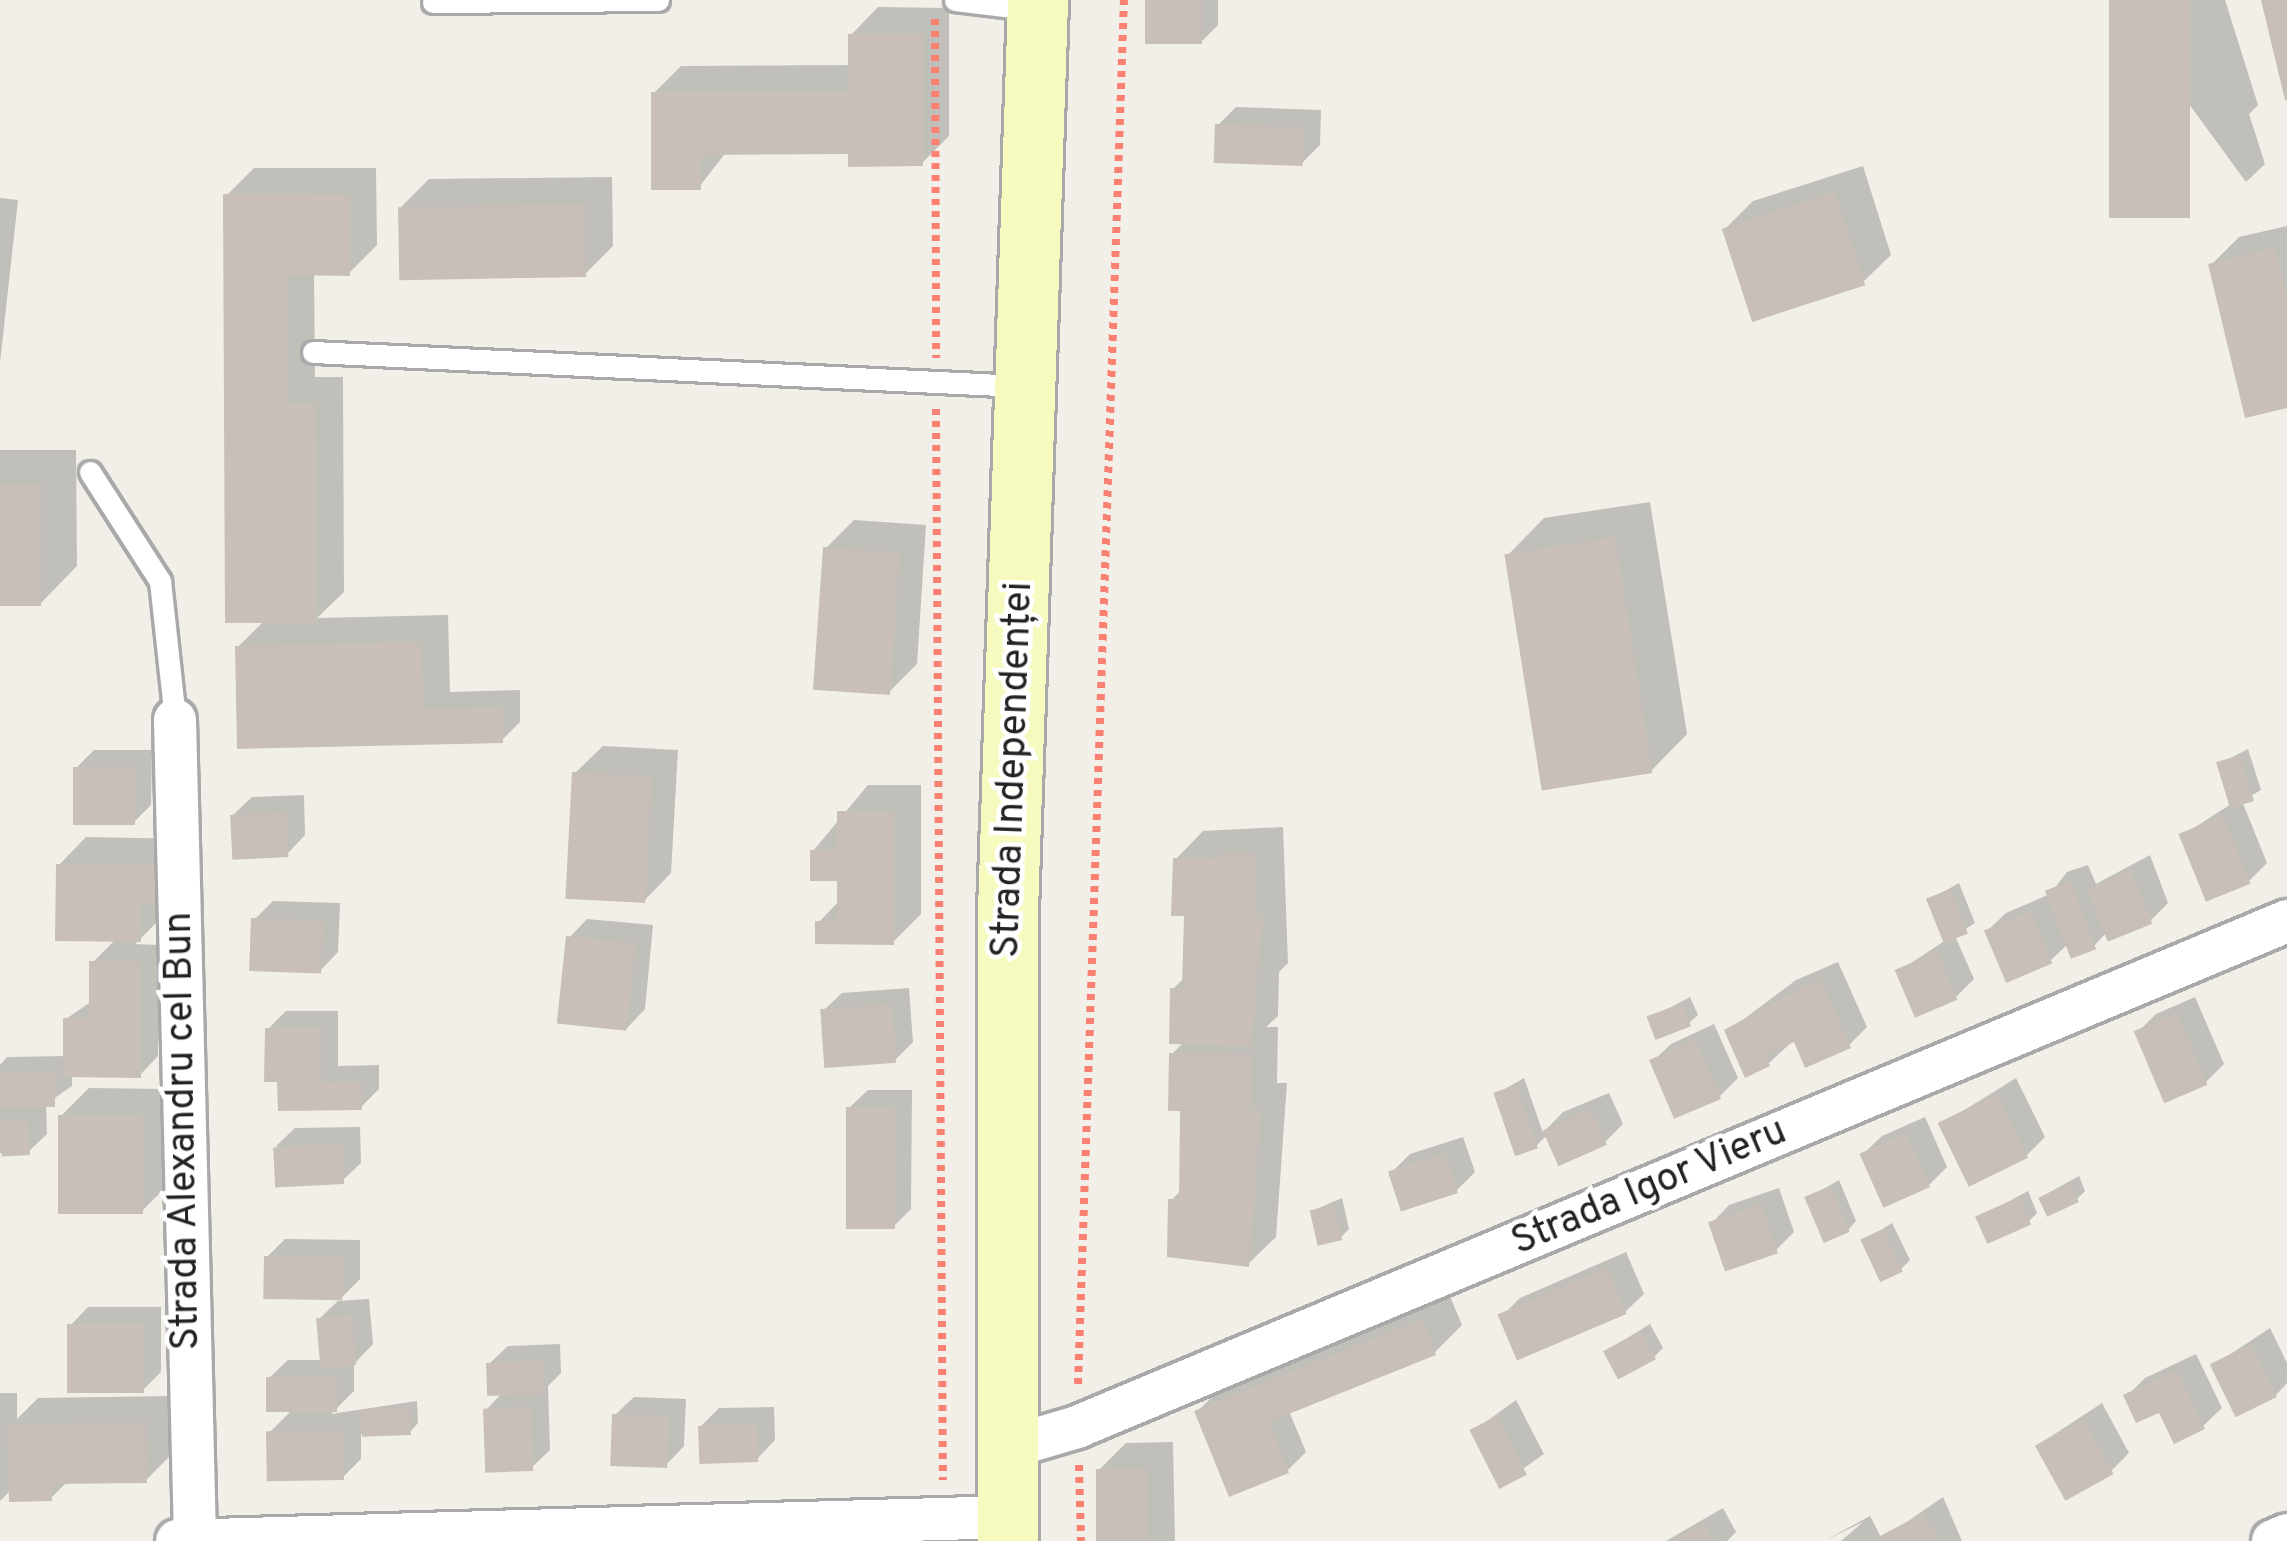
<!DOCTYPE html>
<meta charset="utf-8">
<style>
body{margin:0}
#map{position:relative;width:2287px;height:1541px;overflow:hidden;background:#f2efe9;font-family:Overpass,sans-serif}
div>[style]{position:absolute}
[style*='--x']{left:calc(var(--x)*1px);top:calc(var(--y)*1px);width:calc(var(--w)*1px);rotate:calc(var(--a)*1deg)}
.shadow>*{inset:0;background:#0003}
.building>*{inset:0;background:#c7bfb8;transform-origin:0 0}
.path>*{height:8px;margin-top:-4px;transform-origin:0;background:repeating-linear-gradient(90deg,#fa8072 0 6px,transparent 0 12px)}
.roads{filter:drop-shadow(3px 0 #a9a9a9) drop-shadow(-3px 0 #a9a9a9) drop-shadow(0 3px #a9a9a9) drop-shadow(0 -3px #a9a9a9)}
.service>*{height:21px;margin:-10.5px;padding:0 10.5px;transform-origin:10.5px;border-radius:10.5px;background:#fff}
.minor>*{height:42px;margin:-21px;padding:0 21px;transform-origin:21px;border-radius:21px;background:#fff}
.secondary>*{height:60px;margin:-30px;padding:0 30px;transform-origin:30px;border-radius:30px;background:#f7fabf}
span{translate:-50% -50%;white-space:nowrap;text-align:center;line-height:1.15;-webkit-text-stroke:9px #fff;paint-order:stroke}
.street-label{font-size:39px;color:#222}
</style>
<div id="map">
<div class="shadow">
<i style="clip-path:polygon(1148px 0,1218px 0,1218px 25px,1199px 44px)"></i>
<i style="clip-path:polygon(2113px 0,2225px 0,2258px 105px,2249px 114px,2265px 164px,2246px 182px)"></i>
<i style="clip-path:polygon(878px 7px,949px 8px,949px 136px,922px 163px,851px 151px,727px 151px,699px 187px,654px 93px,681px 66px,851px 65px,851px 35px)"></i>
<i style="clip-path:polygon(1236px 107px,1321px 110px,1320px 145px,1302px 163px,1218px 125px)"></i>
<i style="clip-path:polygon(1863px 166px,1891px 255px,1863px 282px,1725px 229px,1753px 201px)"></i>
<i style="clip-path:polygon(254px 168px,376px 168px,377px 245px,349px 273px,314px 272px,315px 377px,343px 377px,344px 592px,317px 618px,448px 615px,450px 692px,520px 690px,520px 722px,502px 740px,238px 647px,265px 620px,226px 196px)"></i>
<i style="clip-path:polygon(612px 177px,613px 246px,585px 274px,401px 207px,429px 179px)"></i>
<i style="clip-path:polygon(0 198px,18px 200px,0 363px)"></i>
<i style="clip-path:polygon(2287px 226px,2287px 405px,2211px 265px,2239px 237px)"></i>
<i style="clip-path:polygon(0 450px,76px 450px,77px 566px,41px 603px,0 603px)"></i>
<i style="clip-path:polygon(1650px 502px,1687px 734px,1651px 771px,1508px 555px,1544px 518px)"></i>
<i style="clip-path:polygon(854px 520px,926px 525px,917px 664px,889px 692px,826px 548px)"></i>
<i style="clip-path:polygon(603px 746px,678px 750px,671px 873px,644px 901px,575px 773px)"></i>
<i style="clip-path:polygon(2248px 749px,2261px 790px,2242px 801px,2267px 863px,2249px 881px,2183px 835px,2231px 804px,2219px 764px)"></i>
<i style="clip-path:polygon(94px 750px,152px 750px,151px 805px,133px 823px,76px 768px)"></i>
<i style="clip-path:polygon(868px 785px,921px 785px,921px 914px,893px 942px,818px 923px,840px 900px,841px 878px,813px 851px)"></i>
<i style="clip-path:polygon(304px 795px,305px 835px,287px 854px,233px 815px,252px 797px)"></i>
<i style="clip-path:polygon(1283px 827px,1288px 963px,1279px 972px,1278px 1016px,1266px 1027px,1278px 1027px,1277px 1083px,1287px 1083px,1276px 1237px,1248px 1264px,1217px 1263px,1171px 1201px,1182px 1189px,1183px 1108px,1172px 1054px,1184px 1042px,1173px 989px,1185px 977px,1187px 913px,1176px 859px,1203px 831px)"></i>
<i style="clip-path:polygon(86px 837px,191px 839px,167px 912px,135px 944px,158px 945px,158px 1056px,140px 1075px,72px 1074px,72px 1086px,46px 1104px,47px 1134px,28px 1152px,0 1153px,0 1065px,7px 1057px,66px 1056px,66px 1019px,92px 1001px,92px 963px,116px 939px,59px 865px)"></i>
<i style="clip-path:polygon(2150px 855px,2168px 903px,2150px 921px,2107px 932px,2094px 946px,2069px 943px,2050px 961px,1987px 931px,2006px 913px,2050px 894px,2067px 872px,2088px 865px,2096px 884px)"></i>
<i style="clip-path:polygon(1959px 883px,1975px 923px,1955px 936px,1974px 979px,1956px 997px,1899px 971px,1946px 940px,1929px 900px)"></i>
<i style="clip-path:polygon(273px 901px,340px 903px,338px 952px,320px 971px,254px 920px)"></i>
<i style="clip-path:polygon(587px 919px,653px 925px,645px 1009px,627px 1028px,569px 938px)"></i>
<i style="clip-path:polygon(1838px 962px,1867px 1027px,1849px 1045px,1796px 1038px,1768px 1064px,1728px 1031px,1796px 980px)"></i>
<i style="clip-path:polygon(909px 988px,913px 1042px,895px 1060px,823px 1011px,842px 993px)"></i>
<i style="clip-path:polygon(1690px 997px,1698px 1015px,1689px 1023px,1651px 1018px)"></i>
<i style="clip-path:polygon(2195px 997px,2224px 1064px,2206px 1082px,2138px 1032px,2156px 1014px)"></i>
<i style="clip-path:polygon(286px 1011px,338px 1011px,338px 1066px,379px 1065px,379px 1089px,361px 1107px,280px 1079px,268px 1029px)"></i>
<i style="clip-path:polygon(1714px 1024px,1738px 1078px,1720px 1096px,1652px 1062px,1671px 1044px)"></i>
<i style="clip-path:polygon(1524px 1078px,1543px 1133px,1563px 1112px,1609px 1093px,1623px 1124px,1605px 1142px,1547px 1135px,1536px 1146px,1496px 1094px)"></i>
<i style="clip-path:polygon(2016px 1078px,2045px 1137px,2027px 1155px,1942px 1124px)"></i>
<i style="clip-path:polygon(89px 1088px,169px 1089px,169px 1184px,141px 1212px,61px 1116px)"></i>
<i style="clip-path:polygon(868px 1090px,912px 1090px,911px 1209px,893px 1227px,849px 1108px)"></i>
<i style="clip-path:polygon(1925px 1117px,1947px 1167px,1929px 1185px,1863px 1154px,1882px 1136px)"></i>
<i style="clip-path:polygon(360px 1127px,361px 1163px,342px 1181px,276px 1146px,295px 1128px)"></i>
<i style="clip-path:polygon(1463px 1137px,1475px 1172px,1457px 1190px,1392px 1172px,1410px 1154px)"></i>
<i style="clip-path:polygon(2079px 1176px,2085px 1191px,2077px 1199px,2041px 1197px)"></i>
<i style="clip-path:polygon(1839px 1180px,1856px 1221px,1848px 1230px,1808px 1198px)"></i>
<i style="clip-path:polygon(1779px 1188px,1794px 1232px,1776px 1250px,1711px 1224px,1729px 1205px)"></i>
<i style="clip-path:polygon(2028px 1191px,2037px 1213px,2029px 1221px,1978px 1218px)"></i>
<i style="clip-path:polygon(1342px 1198px,1349px 1229px,1341px 1237px,1312px 1211px)"></i>
<i style="clip-path:polygon(1892px 1223px,1910px 1260px,1901px 1269px,1864px 1241px)"></i>
<i style="clip-path:polygon(285px 1239px,360px 1240px,360px 1279px,342px 1297px,267px 1257px)"></i>
<i style="clip-path:polygon(1626px 1252px,1644px 1294px,1625px 1312px,1502px 1316px,1520px 1298px)"></i>
<i style="clip-path:polygon(1449px 1294px,1462px 1325px,1435px 1352px,1289px 1411px,1306px 1452px,1288px 1470px,1197px 1412px,1225px 1384px)"></i>
<i style="clip-path:polygon(369px 1299px,373px 1344px,354px 1364px,354px 1391px,331px 1414px,417px 1401px,418px 1423px,410px 1432px,361px 1434px,361px 1459px,343px 1477px,269px 1433px,293px 1409px,269px 1378px,288px 1360px,323px 1360px,319px 1319px,338px 1301px)"></i>
<i style="clip-path:polygon(88px 1307px,161px 1307px,161px 1372px,143px 1390px,70px 1326px)"></i>
<i style="clip-path:polygon(1650px 1324px,1663px 1348px,1654px 1357px,1606px 1351px)"></i>
<i style="clip-path:polygon(2270px 1328px,2287px 1363px,2287px 1383px,2276px 1395px,2214px 1365px)"></i>
<i style="clip-path:polygon(560px 1344px,561px 1373px,548px 1386px,550px 1450px,531px 1468px,487px 1409px,503px 1392px,489px 1364px,508px 1346px)"></i>
<i style="clip-path:polygon(2196px 1354px,2222px 1408px,2203px 1426px,2127px 1396px,2145px 1378px)"></i>
<i style="clip-path:polygon(0 1393px,17px 1393px,17px 1419px,38px 1398px,172px 1396px,174px 1452px,146px 1480px,68px 1481px,51px 1498px,12px 1489px,0 1501px)"></i>
<i style="clip-path:polygon(634px 1397px,686px 1399px,684px 1446px,666px 1465px,615px 1415px)"></i>
<i style="clip-path:polygon(1516px 1400px,1544px 1454px,1500px 1485px,1473px 1431px)"></i>
<i style="clip-path:polygon(2102px 1403px,2129px 1453px,2111px 1471px,2038px 1445px)"></i>
<i style="clip-path:polygon(774px 1407px,775px 1440px,757px 1459px,701px 1426px,719px 1408px)"></i>
<i style="clip-path:polygon(1173px 1442px,1175px 1541px,1100px 1541px,1099px 1470px,1126px 1443px)"></i>
<i style="clip-path:polygon(1943px 1497px,1962px 1541px,1841px 1541px,1863px 1522px,1824px 1541px,1870px 1516px,1882px 1539px)"></i>
<i style="clip-path:polygon(1723px 1508px,1736px 1532px,1727px 1541px,1666px 1541px)"></i>
</div>
<div class="building">
<i style="left:1145px;top:0;width:57px;height:44px"></i>
<i style="left:2109px;top:0;width:81px;height:218px"></i>
<i style="clip-path:polygon(2261px 0,2287px 0,2287px 100px,2285px 100px)"></i>
<i style="clip-path:polygon(848px 34px,923px 34px,923px 166px,848px 167px,848px 154px,701px 155px,701px 190px,651px 190px,651px 92px,848px 92px)"></i>
<i style="left:1215px;top:124px;width:89px;height:39px;rotate:2deg"></i>
<i style="left:1835px;top:192px;width:98px;height:119px;rotate:72deg"></i>
<i style="clip-path:polygon(223px 194px,350px 195px,350px 276px,288px 275px,288px 403px,316px 403px,317px 623px,225px 623px)"></i>
<i style="left:585px;top:204px;width:73px;height:187px;rotate:89deg"></i>
<i style="clip-path:polygon(2275px 248px,2287px 296px,2287px 408px,2245px 418px,2208px 264px)"></i>
<i style="left:0;top:485px;width:41px;height:121px"></i>
<i style="left:1615px;top:537px;width:239px;height:112px;rotate:81deg"></i>
<i style="left:823px;top:547px;width:77px;height:143px;rotate:4deg"></i>
<i style="clip-path:polygon(421px 642px,423px 709px,503px 707px,503px 743px,237px 749px,235px 646px)"></i>
<i style="left:2240px;top:755px;width:48px;height:25px;rotate:73deg"></i>
<i style="left:73px;top:767px;width:62px;height:58px"></i>
<i style="left:572px;top:772px;width:80px;height:127px;rotate:3deg"></i>
<i style="clip-path:polygon(837px 811px,894px 812px,894px 945px,815px 944px,815px 921px,837px 922px,837px 881px,810px 881px,810px 850px,837px 850px)"></i>
<i style="left:286px;top:812px;width:45px;height:56px;rotate:87deg"></i>
<i style="left:2223px;top:816px;width:73px;height:48px;rotate:68deg"></i>
<i style="clip-path:polygon(1221px 853px,1256px 854px,1254px 914px,1263px 914px,1251px 1046px,1169px 1044px,1170px 988px,1182px 989px,1184px 916px,1171px 916px,1173px 858px,1221px 859px)"></i>
<i style="clip-path:polygon(56px 864px,164px 865px,163px 904px,141px 904px,141px 942px,55px 941px)"></i>
<i style="left:2131px;top:871px;width:57px;height:48px;rotate:68deg"></i>
<i style="left:2070px;top:881px;width:73px;height:27px;rotate:69deg"></i>
<i style="left:1950px;top:889px;width:48px;height:26px;rotate:68deg"></i>
<i style="left:2030px;top:911px;width:57px;height:50px;rotate:67deg"></i>
<i style="left:251px;top:918px;width:72px;height:53px;rotate:2deg"></i>
<i style="left:566px;top:936px;width:70px;height:88px;rotate:6deg"></i>
<i style="left:1937px;top:952px;width:52px;height:46px;rotate:67deg"></i>
<i style="clip-path:polygon(89px 961px,141px 962px,141px 1078px,63px 1077px,63px 1018px,89px 1018px)"></i>
<i style="clip-path:polygon(1820px 978px,1851px 1048px,1805px 1068px,1794px 1042px,1765px 1055px,1770px 1066px,1745px 1078px,1724px 1030px)"></i>
<i style="left:1682px;top:1003px;width:25px;height:38px;rotate:69deg"></i>
<i style="left:892px;top:1004px;width:59px;height:72px;rotate:86deg"></i>
<i style="left:2177px;top:1013px;width:78px;height:47px;rotate:67deg"></i>
<i style="clip-path:polygon(265px 1028px,321px 1028px,321px 1083px,362px 1082px,362px 1110px,278px 1111px,277px 1082px,264px 1082px)"></i>
<i style="left:1696px;top:1040px;width:64px;height:51px;rotate:67deg"></i>
<i style="clip-path:polygon(1169px 1053px,1251px 1054px,1251px 1109px,1261px 1109px,1249px 1267px,1167px 1257px,1168px 1199px,1179px 1199px,1180px 1111px,1168px 1111px)"></i>
<i style="left:55px;top:1073px;width:34px;height:55px;rotate:90deg"></i>
<i style="left:1516px;top:1085px;width:67px;height:24px;rotate:71deg"></i>
<i style="left:1997px;top:1094px;width:71px;height:66px;rotate:64deg"></i>
<i style="left:846px;top:1107px;width:49px;height:122px"></i>
<i style="left:1591px;top:1109px;width:39px;height:53px;rotate:66deg"></i>
<i style="left:58px;top:1115px;width:85px;height:99px"></i>
<i style="left:28px;top:1120px;width:35px;height:28px;rotate:87deg"></i>
<i style="left:1906px;top:1133px;width:59px;height:51px;rotate:66deg"></i>
<i style="left:342px;top:1144px;width:40px;height:69px;rotate:87deg"></i>
<i style="left:1445px;top:1153px;width:42px;height:60px;rotate:72deg"></i>
<i style="left:2070px;top:1183px;width:21px;height:35px;rotate:65deg"></i>
<i style="left:1830px;top:1186px;width:50px;height:28px;rotate:67deg"></i>
<i style="left:2019px;top:1197px;width:30px;height:48px;rotate:66deg"></i>
<i style="left:1761px;top:1204px;width:52px;height:56px;rotate:71deg"></i>
<i style="left:1334px;top:1205px;width:36px;height:25px;rotate:77deg"></i>
<i style="left:1883px;top:1229px;width:47px;height:25px;rotate:65deg"></i>
<i style="left:264px;top:1256px;width:79px;height:43px;rotate:1deg"></i>
<i style="left:1607px;top:1268px;width:50px;height:119px;rotate:67deg"></i>
<i style="left:352px;top:1315px;width:50px;height:36px;rotate:85deg"></i>
<i style="clip-path:polygon(1422px 1319px,1436px 1355px,1269px 1422px,1289px 1473px,1229px 1497px,1194px 1411px)"></i>
<i style="left:67px;top:1324px;width:77px;height:69px"></i>
<i style="left:1641px;top:1331px;width:32px;height:43px;rotate:62deg"></i>
<i style="left:2251px;top:1344px;width:59px;height:46px;rotate:64deg"></i>
<i style="left:543px;top:1361px;width:33px;height:57px;rotate:88deg"></i>
<i style="clip-path:polygon(2177px 1370px,2205px 1429px,2174px 1444px,2159px 1413px,2136px 1423px,2123px 1395px)"></i>
<i style="left:266px;top:1377px;width:71px;height:35px"></i>
<i style="left:531px;top:1407px;width:64px;height:48px;rotate:88deg"></i>
<i style="left:410px;top:1408px;width:27px;height:49px;rotate:88deg"></i>
<i style="left:612px;top:1414px;width:57px;height:52px;rotate:2deg"></i>
<i style="left:1497px;top:1416px;width:66px;height:31px;rotate:63deg"></i>
<i style="left:2083px;top:1419px;width:63px;height:55px;rotate:61deg"></i>
<i style="clip-path:polygon(146px 1422px,147px 1483px,52px 1484px,52px 1501px,9px 1502px,7px 1425px)"></i>
<i style="left:757px;top:1424px;width:38px;height:59px;rotate:88deg"></i>
<i style="left:343px;top:1430px;width:50px;height:77px;rotate:89deg"></i>
<i style="left:1096px;top:1469px;width:51px;height:72px"></i>
<i style="clip-path:polygon(1924px 1513px,1939px 1541px,1882px 1541px,1880px 1536px)"></i>
<i style="clip-path:polygon(1704px 1524px,1714px 1541px,1672px 1541px)"></i>
</div>
<div class="path">
<i style="--x:935;--y:19;--w:339;--a:89.8"></i>
<i style="--x:936;--y:409;--w:1071;--a:89.63"></i>
<i style="--x:1078;--y:1384;--w:1385;--a:-88.1"></i>
<i style="--x:1079;--y:1465;--w:76;--a:88.5"></i>
</div>
<div class="roads">
<div class="service">
<i style="--x:955;--y:0;--w:83;--a:7"></i>
<i style="--x:433;--y:2;--w:225;--a:-0.5"></i>
<i style="--x:313;--y:352;--w:708;--a:2.75"></i>
<i style="--x:90;--y:472;--w:130;--a:57.3"></i>
<i style="--x:160;--y:581;--w:140;--a:83.8"></i>
</div>
<div class="minor">
<i style="--x:175;--y:720;--w:821;--a:88.6"></i>
<i style="--x:1010;--y:1447;--w:70;--a:-16.6"></i>
<i style="--x:1077;--y:1427;--w:1312;--a:-22.69"></i>
<i style="--x:177;--y:1541;--w:832;--a:-1.65"></i>
<i style="--x:2273;--y:1541;--w:15;--a:-23"></i>
</div>
<div class="secondary">
<i style="--x:1008;--y:1541;--w:630;--a:-90"></i>
<i style="--x:1008;--y:911;--w:911;--a:-88.11"></i>
</div>
</div>
<div class="street-label">
<span style="left:1015px;top:770px;rotate:-88deg">Strada Independenței</span>
<span style="left:185px;top:1131px;rotate:-91deg">Strada Alexandru cel Bun</span>
<span style="left:1650px;top:1189px;rotate:-23deg">Strada Igor Vieru</span>
</div>
</div>
